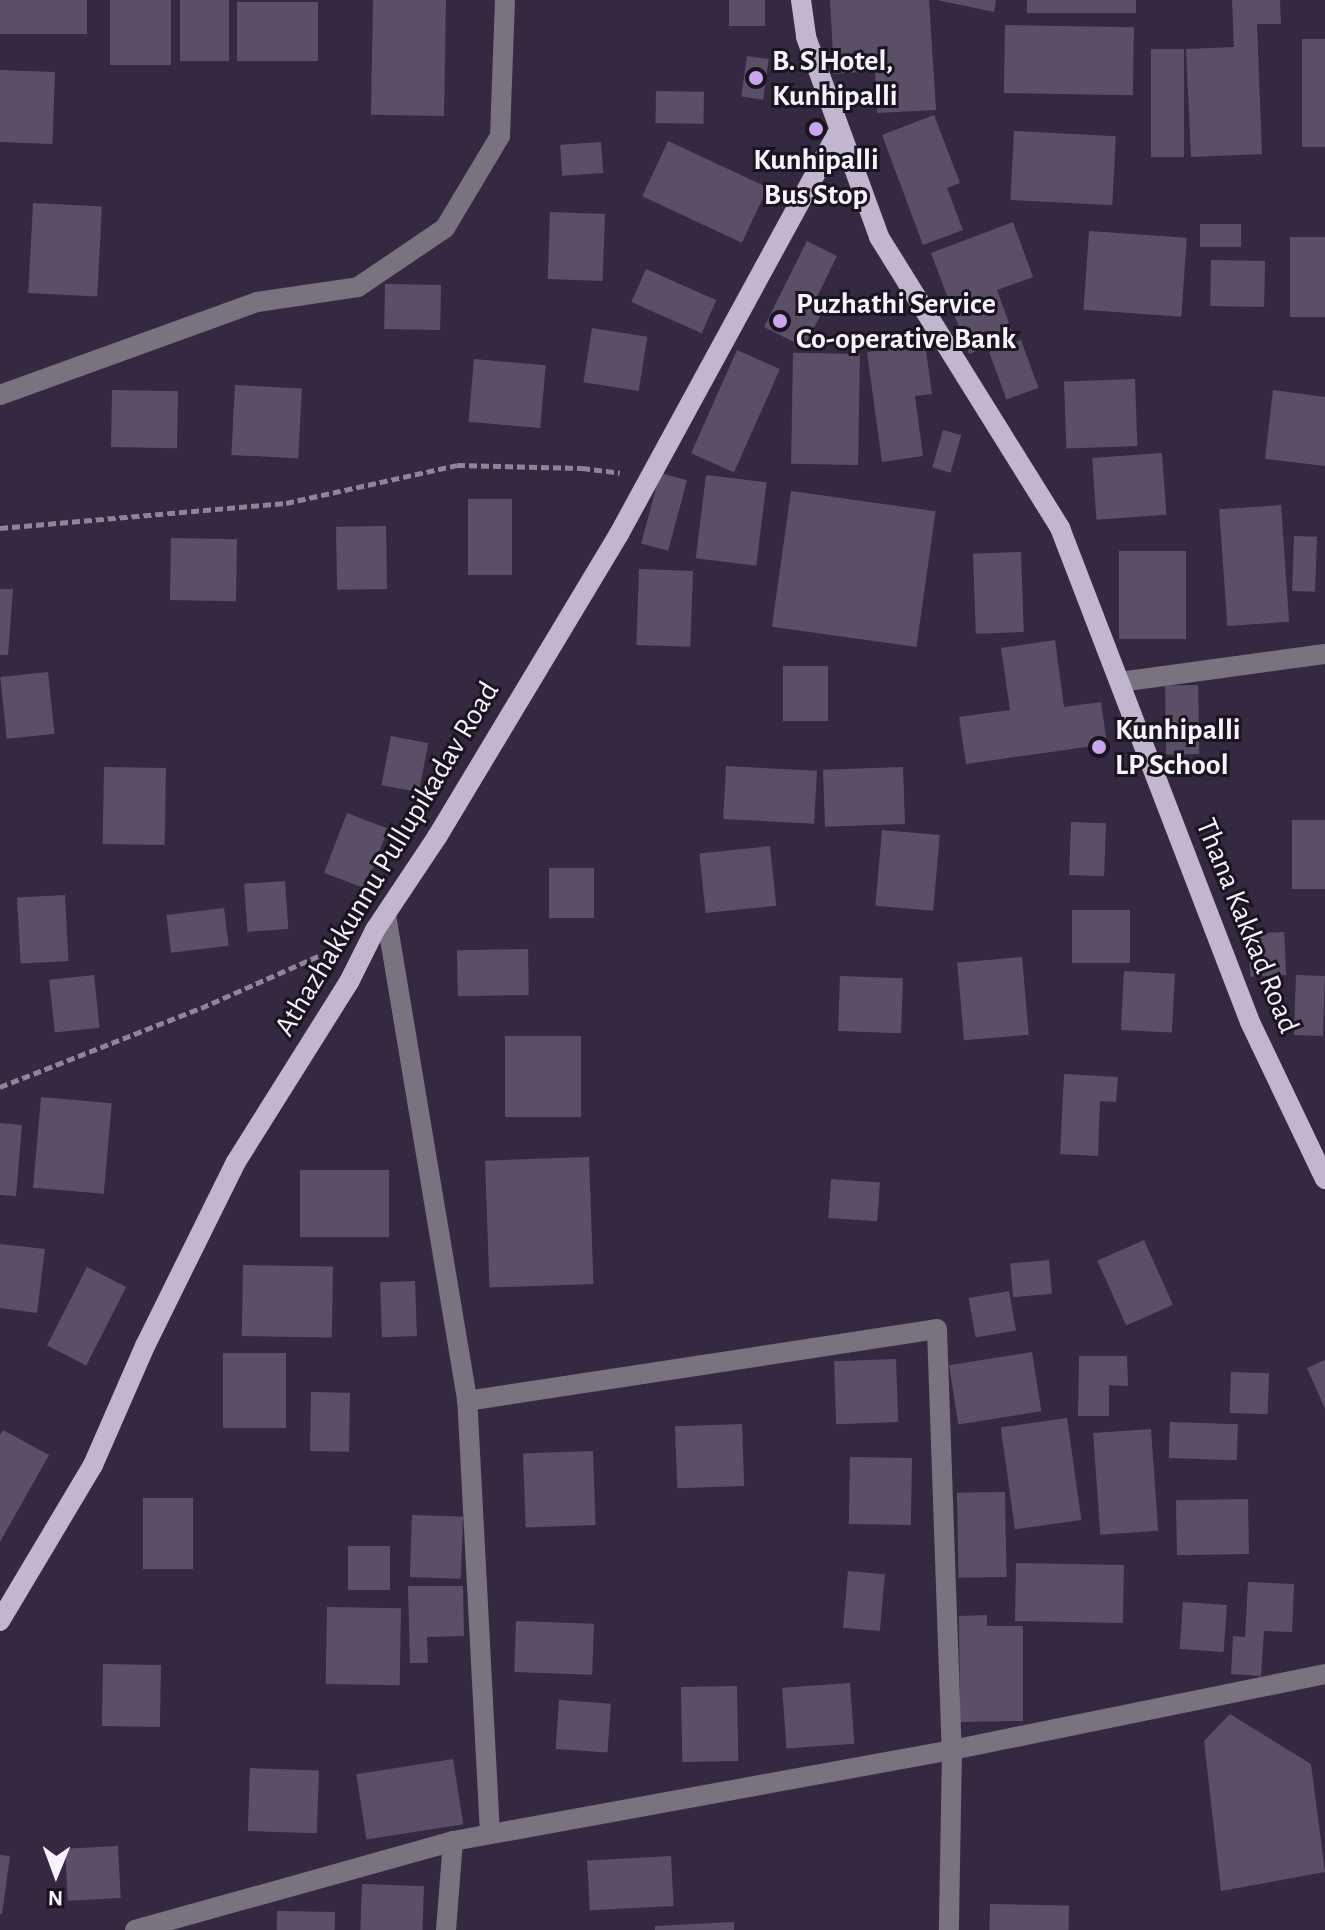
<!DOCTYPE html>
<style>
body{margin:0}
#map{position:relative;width:1325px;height:1930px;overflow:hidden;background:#342940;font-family:"Alegreya Sans",sans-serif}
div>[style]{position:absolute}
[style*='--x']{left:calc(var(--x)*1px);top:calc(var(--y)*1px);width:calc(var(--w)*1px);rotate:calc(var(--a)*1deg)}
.building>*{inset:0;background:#5b4f68;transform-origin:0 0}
.path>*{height:5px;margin-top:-2.5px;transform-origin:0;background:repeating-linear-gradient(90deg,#8e8698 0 8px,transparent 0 12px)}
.minor>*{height:20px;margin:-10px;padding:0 10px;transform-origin:10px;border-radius:10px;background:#78737e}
.major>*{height:20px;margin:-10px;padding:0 10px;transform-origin:10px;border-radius:10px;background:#c1b6ce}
.dots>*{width:22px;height:22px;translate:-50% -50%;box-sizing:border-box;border:4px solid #19151f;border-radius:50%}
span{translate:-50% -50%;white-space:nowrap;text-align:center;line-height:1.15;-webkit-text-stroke:6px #19151f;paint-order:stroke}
.poi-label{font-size:30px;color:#f7f2fe;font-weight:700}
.left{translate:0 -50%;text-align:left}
.street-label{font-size:30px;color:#f7f2fe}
.north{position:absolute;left:16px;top:1834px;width:80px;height:80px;-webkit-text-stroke:6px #19151f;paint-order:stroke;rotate:181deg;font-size:22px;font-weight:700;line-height:32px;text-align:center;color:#f7f2fe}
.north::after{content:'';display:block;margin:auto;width:28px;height:36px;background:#f7f2fe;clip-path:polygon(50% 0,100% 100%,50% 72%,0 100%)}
</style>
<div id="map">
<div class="building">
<i style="left:0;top:0;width:87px;height:34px"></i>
<i style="left:110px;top:0;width:61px;height:65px"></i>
<i style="left:180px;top:0;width:49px;height:61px"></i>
<i style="left:446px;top:0;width:116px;height:73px;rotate:91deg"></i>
<i style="left:729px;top:0;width:36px;height:26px"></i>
<i style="clip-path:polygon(830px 0,929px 0,936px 110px,877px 113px,875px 71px,834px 74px)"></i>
<i style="clip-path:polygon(937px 0,996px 0,994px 12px)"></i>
<i style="left:1027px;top:0;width:109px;height:13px"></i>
<i style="clip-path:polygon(1232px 0,1280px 0,1281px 24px,1257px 24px,1262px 154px,1191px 157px,1186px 49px,1234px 47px)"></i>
<i style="left:318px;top:2px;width:59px;height:81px;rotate:90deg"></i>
<i style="left:1005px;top:25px;width:129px;height:68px;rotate:1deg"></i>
<i style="left:1325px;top:39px;width:108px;height:23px;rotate:90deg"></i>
<i style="left:1151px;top:49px;width:33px;height:108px"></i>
<i style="left:747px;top:56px;width:22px;height:41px;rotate:8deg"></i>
<i style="left:0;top:70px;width:55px;height:72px;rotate:2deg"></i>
<i style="left:656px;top:91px;width:48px;height:32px;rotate:1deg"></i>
<i style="clip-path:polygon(934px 115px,960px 183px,947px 188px,963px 230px,923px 245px,882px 135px)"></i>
<i style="left:1014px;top:131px;width:102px;height:69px;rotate:3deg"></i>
<i style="left:668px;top:141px;width:110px;height:61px;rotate:25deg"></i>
<i style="left:601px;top:142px;width:31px;height:41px;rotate:86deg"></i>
<i style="left:33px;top:203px;width:69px;height:90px;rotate:3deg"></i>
<i style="left:550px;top:212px;width:55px;height:67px;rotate:2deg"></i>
<i style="clip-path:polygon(1013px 222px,1033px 277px,997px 290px,1014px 337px,969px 354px,931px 253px)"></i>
<i style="left:1200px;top:224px;width:41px;height:23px"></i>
<i style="left:1089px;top:231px;width:98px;height:79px;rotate:4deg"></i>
<i style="left:1290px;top:237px;width:35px;height:80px"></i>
<i style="clip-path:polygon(807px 241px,837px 256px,811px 309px,821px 314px,804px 347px,764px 327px)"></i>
<i style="left:1211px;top:260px;width:54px;height:46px;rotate:1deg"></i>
<i style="left:646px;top:269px;width:77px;height:36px;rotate:24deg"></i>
<i style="left:385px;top:284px;width:56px;height:45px;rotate:1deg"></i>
<i style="left:592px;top:328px;width:56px;height:55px;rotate:9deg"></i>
<i style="left:1021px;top:340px;width:51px;height:34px;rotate:70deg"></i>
<i style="clip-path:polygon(925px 344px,932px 394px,915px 396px,923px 456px,882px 462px,867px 352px)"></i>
<i style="left:737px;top:350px;width:47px;height:113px;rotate:24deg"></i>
<i style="left:860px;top:354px;width:111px;height:67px;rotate:91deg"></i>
<i style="left:474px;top:359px;width:72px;height:63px;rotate:5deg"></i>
<i style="left:1135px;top:379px;width:67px;height:71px;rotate:88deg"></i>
<i style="left:235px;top:385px;width:67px;height:70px;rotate:3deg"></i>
<i style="left:112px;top:390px;width:66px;height:57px;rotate:1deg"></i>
<i style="clip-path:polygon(1273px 390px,1325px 397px,1325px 466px,1265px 459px)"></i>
<i style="left:943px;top:430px;width:19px;height:39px;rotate:16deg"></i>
<i style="left:1162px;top:453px;width:62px;height:70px;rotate:86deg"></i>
<i style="left:660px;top:473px;width:28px;height:73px;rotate:15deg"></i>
<i style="left:706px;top:475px;width:61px;height:84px;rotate:7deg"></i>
<i style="left:791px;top:491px;width:146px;height:137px;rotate:8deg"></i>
<i style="left:512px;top:499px;width:76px;height:44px;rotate:90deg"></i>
<i style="left:1281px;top:505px;width:117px;height:62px;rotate:86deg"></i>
<i style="left:386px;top:526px;width:63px;height:50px;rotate:89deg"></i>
<i style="left:1294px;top:536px;width:23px;height:55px;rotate:2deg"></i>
<i style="left:171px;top:538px;width:66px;height:62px;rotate:1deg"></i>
<i style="left:1119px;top:551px;width:67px;height:88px"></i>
<i style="left:1021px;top:552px;width:80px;height:48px;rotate:88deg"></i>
<i style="left:639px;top:569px;width:54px;height:76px;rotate:2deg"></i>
<i style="clip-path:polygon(0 589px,13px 589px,8px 655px,0 655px)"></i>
<i style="clip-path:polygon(1055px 640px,1064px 707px,1101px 702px,1107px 744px,966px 764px,959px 717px,1010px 710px,1001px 648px)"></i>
<i style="left:783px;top:666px;width:45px;height:55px"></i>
<i style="left:48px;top:672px;width:62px;height:48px;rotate:84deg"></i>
<i style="left:1198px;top:685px;width:69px;height:33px;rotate:89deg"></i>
<i style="left:391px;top:736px;width:38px;height:50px;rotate:11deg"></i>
<i style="left:726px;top:766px;width:91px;height:53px;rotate:3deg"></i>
<i style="left:104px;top:767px;width:62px;height:77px;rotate:1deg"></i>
<i style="left:903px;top:767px;width:57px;height:80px;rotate:88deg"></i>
<i style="left:347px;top:813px;width:44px;height:64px;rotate:21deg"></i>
<i style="left:1325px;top:820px;width:69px;height:33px;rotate:90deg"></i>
<i style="left:1071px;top:822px;width:35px;height:53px;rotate:2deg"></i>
<i style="left:882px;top:830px;width:58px;height:76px;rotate:5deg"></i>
<i style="left:770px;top:846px;width:60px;height:71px;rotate:84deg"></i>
<i style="left:549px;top:868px;width:45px;height:50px"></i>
<i style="left:285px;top:881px;width:48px;height:41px;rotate:86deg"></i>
<i style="left:65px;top:895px;width:66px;height:48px;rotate:87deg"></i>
<i style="left:224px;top:908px;width:38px;height:58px;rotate:83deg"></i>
<i style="left:1072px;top:910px;width:58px;height:53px"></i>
<i style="left:1284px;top:932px;width:43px;height:36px;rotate:87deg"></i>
<i style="left:528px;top:949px;width:46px;height:71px;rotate:89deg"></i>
<i style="left:1022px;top:957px;width:78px;height:65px;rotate:85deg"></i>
<i style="left:1124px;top:971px;width:51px;height:59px;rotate:3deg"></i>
<i style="left:94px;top:975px;width:53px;height:45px;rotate:84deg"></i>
<i style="left:1296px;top:975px;width:29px;height:60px;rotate:2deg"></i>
<i style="left:840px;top:976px;width:63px;height:55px;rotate:2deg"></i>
<i style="left:505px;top:1036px;width:76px;height:81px"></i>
<i style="clip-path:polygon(1064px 1074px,1118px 1077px,1116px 1102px,1100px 1101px,1098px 1156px,1060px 1154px)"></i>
<i style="left:41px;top:1097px;width:71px;height:91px;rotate:5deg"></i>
<i style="clip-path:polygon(0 1123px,22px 1125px,16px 1196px,0 1195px)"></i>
<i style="left:589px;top:1157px;width:127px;height:104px;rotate:88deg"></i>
<i style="left:300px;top:1170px;width:89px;height:67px"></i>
<i style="left:831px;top:1179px;width:49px;height:39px;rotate:4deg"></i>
<i style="left:1144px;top:1240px;width:71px;height:51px;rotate:66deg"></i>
<i style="clip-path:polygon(0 1244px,45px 1249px,37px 1313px,0 1308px)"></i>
<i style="left:1049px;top:1260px;width:34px;height:39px;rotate:85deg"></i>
<i style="left:243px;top:1265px;width:90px;height:71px;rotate:1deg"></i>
<i style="left:87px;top:1267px;width:44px;height:88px;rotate:27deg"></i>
<i style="left:415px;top:1281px;width:55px;height:35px;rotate:88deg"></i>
<i style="left:1009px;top:1291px;width:40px;height:41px;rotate:80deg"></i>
<i style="left:1032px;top:1352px;width:60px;height:84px;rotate:81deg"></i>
<i style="left:223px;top:1353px;width:63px;height:75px"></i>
<i style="clip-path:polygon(1079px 1356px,1127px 1356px,1128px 1386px,1109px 1385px,1109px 1416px,1078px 1416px)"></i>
<i style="left:896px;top:1359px;width:63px;height:62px;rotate:88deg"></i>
<i style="clip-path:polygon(1325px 1360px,1325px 1409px,1307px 1368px)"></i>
<i style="left:1231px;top:1372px;width:38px;height:41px;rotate:2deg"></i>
<i style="left:311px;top:1392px;width:39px;height:59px;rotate:1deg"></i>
<i style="left:1067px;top:1418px;width:103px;height:67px;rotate:82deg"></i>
<i style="left:1170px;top:1422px;width:68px;height:36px;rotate:2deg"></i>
<i style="left:742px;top:1424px;width:62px;height:67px;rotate:88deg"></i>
<i style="left:1151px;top:1429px;width:102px;height:58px;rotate:86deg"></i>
<i style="clip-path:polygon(3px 1430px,49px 1455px,0 1542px,0 1435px)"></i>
<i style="left:593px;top:1451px;width:74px;height:70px;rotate:88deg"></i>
<i style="left:850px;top:1457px;width:62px;height:67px;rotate:1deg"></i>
<i style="left:1005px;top:1492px;width:85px;height:48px;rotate:89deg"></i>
<i style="left:143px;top:1498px;width:50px;height:71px"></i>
<i style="left:1248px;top:1499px;width:55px;height:72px;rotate:89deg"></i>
<i style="left:412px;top:1515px;width:51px;height:62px;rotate:2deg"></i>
<i style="left:348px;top:1546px;width:42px;height:44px"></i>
<i style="left:1016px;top:1563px;width:108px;height:58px;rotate:1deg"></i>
<i style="left:848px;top:1571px;width:37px;height:57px;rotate:5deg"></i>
<i style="clip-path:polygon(1248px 1582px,1294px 1584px,1292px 1632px,1264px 1631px,1261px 1676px,1231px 1674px,1233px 1636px,1245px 1637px)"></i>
<i style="clip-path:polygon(408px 1586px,463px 1586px,464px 1636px,427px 1637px,428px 1663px,410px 1663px)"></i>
<i style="left:1183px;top:1602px;width:44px;height:47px;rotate:4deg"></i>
<i style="left:327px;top:1607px;width:74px;height:77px;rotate:1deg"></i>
<i style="clip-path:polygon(987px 1615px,987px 1626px,1023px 1626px,1023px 1721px,960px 1722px,959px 1616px)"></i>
<i style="left:516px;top:1621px;width:78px;height:51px;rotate:2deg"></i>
<i style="left:103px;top:1664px;width:58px;height:62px;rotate:1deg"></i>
<i style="left:850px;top:1683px;width:61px;height:68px;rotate:86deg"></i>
<i style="left:737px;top:1686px;width:75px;height:56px;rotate:89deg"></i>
<i style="left:559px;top:1700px;width:52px;height:49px;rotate:4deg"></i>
<i style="clip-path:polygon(1230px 1714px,1311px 1764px,1325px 1872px,1221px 1891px,1204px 1741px)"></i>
<i style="left:453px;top:1759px;width:66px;height:98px;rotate:81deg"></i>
<i style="left:250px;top:1768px;width:69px;height:63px;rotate:2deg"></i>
<i style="left:118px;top:1846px;width:52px;height:53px;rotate:87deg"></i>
<i style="clip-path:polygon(0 1855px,10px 1856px,2px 1914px,0 1914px)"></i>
<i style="left:671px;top:1856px;width:50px;height:84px;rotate:87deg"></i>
<i style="left:362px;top:1884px;width:62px;height:46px;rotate:2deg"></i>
<i style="left:990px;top:1904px;width:79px;height:26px;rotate:1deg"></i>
<i style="left:277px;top:1911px;width:58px;height:19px;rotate:1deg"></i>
<i style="clip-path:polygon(734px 1922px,734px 1930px,655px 1930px,655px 1926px)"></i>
</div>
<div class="path">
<i style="--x:0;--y:528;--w:287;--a:-5"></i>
<i style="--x:286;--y:503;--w:175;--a:-12.5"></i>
<i style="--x:457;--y:465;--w:125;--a:1.4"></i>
<i style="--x:582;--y:468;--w:38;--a:7"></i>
<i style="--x:0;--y:1087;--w:216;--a:-21.5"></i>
<i style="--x:201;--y:1008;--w:143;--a:-23.9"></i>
</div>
<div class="minor">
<i style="--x:0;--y:395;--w:273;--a:-19.9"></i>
<i style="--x:257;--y:302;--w:102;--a:-8.4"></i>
<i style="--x:358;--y:287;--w:105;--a:-34.1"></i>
<i style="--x:445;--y:228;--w:107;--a:-59.1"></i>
<i style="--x:500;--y:136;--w:136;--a:-87.9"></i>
<i style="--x:1120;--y:682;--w:207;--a:-7.8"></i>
<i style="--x:386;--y:915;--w:493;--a:80.5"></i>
<i style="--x:490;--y:1834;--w:434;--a:-93"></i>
<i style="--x:467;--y:1401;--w:475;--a:-8.7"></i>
<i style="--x:937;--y:1329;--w:421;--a:88"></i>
<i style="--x:952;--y:1750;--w:180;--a:91"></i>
<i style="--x:135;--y:1930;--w:330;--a:-15.6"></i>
<i style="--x:453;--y:1841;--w:507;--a:-10.34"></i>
<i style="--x:952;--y:1750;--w:381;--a:-11.5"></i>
<i style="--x:446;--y:1930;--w:89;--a:-85.5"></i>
</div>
<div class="major">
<i style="--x:801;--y:0;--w:37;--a:82"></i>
<i style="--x:806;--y:37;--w:213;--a:69.9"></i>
<i style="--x:879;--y:237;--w:343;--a:58.1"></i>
<i style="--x:1060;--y:528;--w:529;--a:68.96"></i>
<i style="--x:1250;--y:1022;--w:174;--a:64.5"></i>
<i style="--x:0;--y:1621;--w:182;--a:-59.2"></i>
<i style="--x:93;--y:1465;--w:130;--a:-66.4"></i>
<i style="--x:145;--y:1346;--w:205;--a:-63.7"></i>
<i style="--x:236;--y:1162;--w:213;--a:-57.9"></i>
<i style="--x:349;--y:982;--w:58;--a:-63.4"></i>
<i style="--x:375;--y:930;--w:112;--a:-56.3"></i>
<i style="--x:437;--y:837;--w:353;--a:-59"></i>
<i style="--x:619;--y:534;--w:458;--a:-61.4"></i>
</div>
<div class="dots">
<i style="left:756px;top:78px;background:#c9a5ee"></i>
<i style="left:816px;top:129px;background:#c9a5ee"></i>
<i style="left:780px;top:321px;background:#c9a5ee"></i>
<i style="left:1099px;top:747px;background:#c9a5ee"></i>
</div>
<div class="poi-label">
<span class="left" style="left:772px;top:78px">B. S Hotel,<br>Kunhipalli</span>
<span style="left:816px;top:177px">Kunhipalli<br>Bus Stop</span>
<span class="left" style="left:796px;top:321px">Puzhathi Service<br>Co-operative Bank</span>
<span class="left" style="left:1115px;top:747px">Kunhipalli<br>LP School</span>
</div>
<div class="street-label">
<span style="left:387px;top:859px;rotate:-59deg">Athazhakkunnu Pullupikadav Road</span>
<span style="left:1247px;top:926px;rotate:68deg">Thana Kakkad Road</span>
</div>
<div class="north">N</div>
</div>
